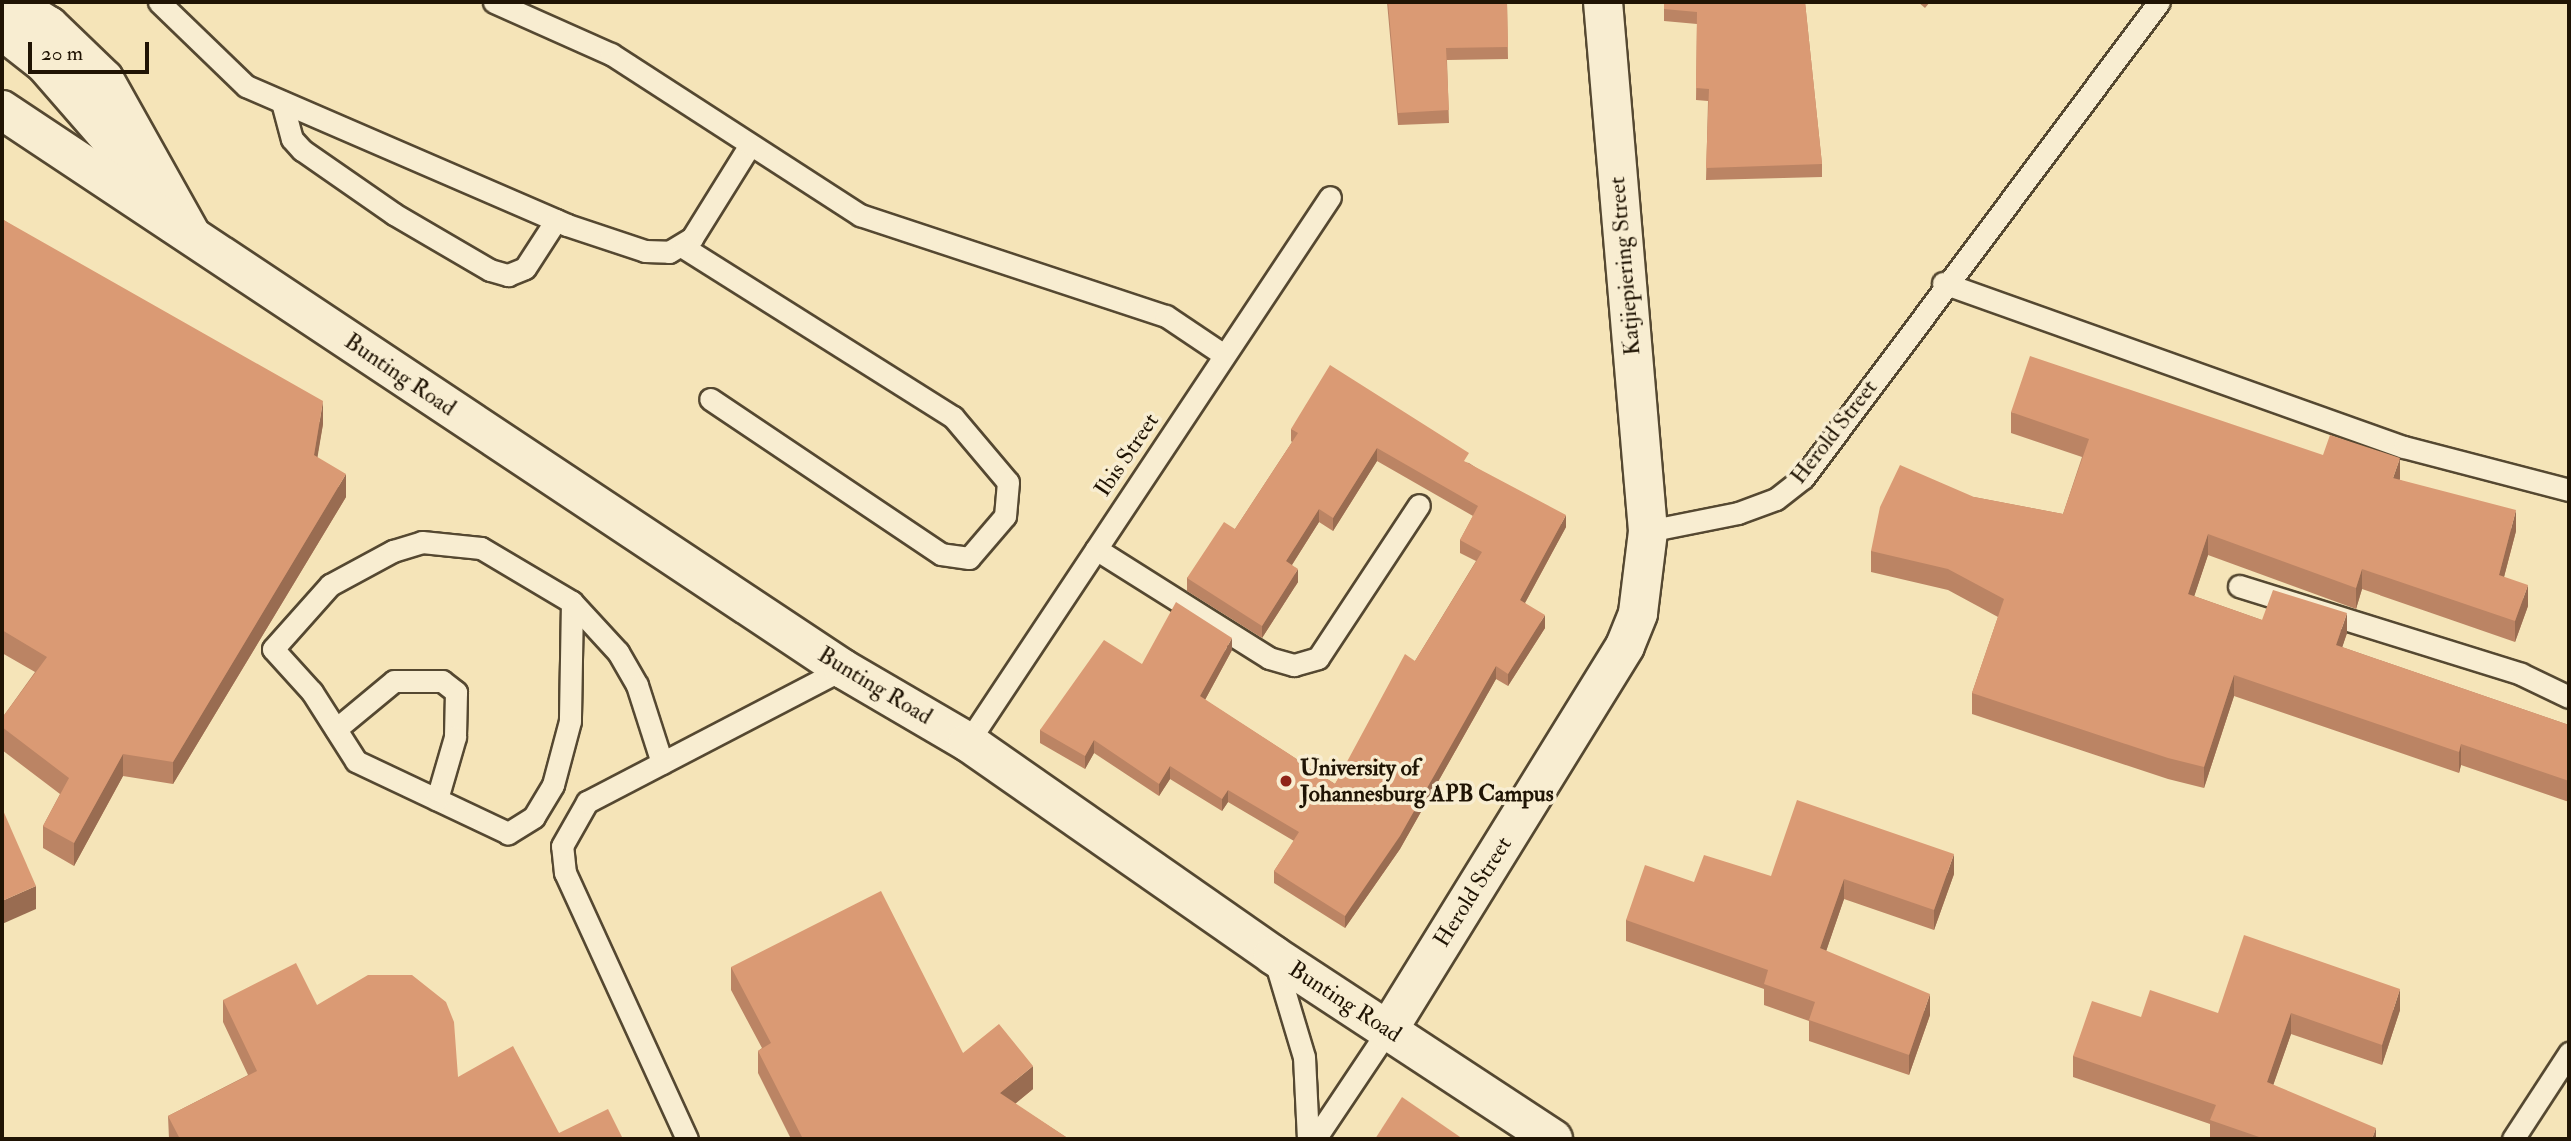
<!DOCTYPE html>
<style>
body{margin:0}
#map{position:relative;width:2571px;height:1141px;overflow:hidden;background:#f5e4b8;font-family:"IM FELL Double Pica",serif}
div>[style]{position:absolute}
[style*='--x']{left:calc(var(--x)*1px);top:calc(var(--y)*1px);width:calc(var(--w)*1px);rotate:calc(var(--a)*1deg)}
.roads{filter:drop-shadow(2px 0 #554831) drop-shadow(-2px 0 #554831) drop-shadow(0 2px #554831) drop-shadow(0 -2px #554831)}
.lane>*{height:21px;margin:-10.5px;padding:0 10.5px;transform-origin:10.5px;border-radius:10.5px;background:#f8edd1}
.street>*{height:38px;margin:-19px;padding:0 19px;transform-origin:19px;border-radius:19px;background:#f8edd1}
.wall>*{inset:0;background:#bb8464}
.shaded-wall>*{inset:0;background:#996c51}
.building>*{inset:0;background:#da9a74}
.dots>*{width:19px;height:19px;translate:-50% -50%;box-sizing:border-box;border:4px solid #f8edd1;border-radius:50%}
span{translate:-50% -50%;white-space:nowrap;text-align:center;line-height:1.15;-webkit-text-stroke:7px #f8edd1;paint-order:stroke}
.street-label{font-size:23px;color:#201404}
.poi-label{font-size:23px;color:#201404;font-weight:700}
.left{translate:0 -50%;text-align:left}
.frame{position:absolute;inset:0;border:4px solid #201404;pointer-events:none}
.scale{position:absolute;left:28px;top:42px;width:121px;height:32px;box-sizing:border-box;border:4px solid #201404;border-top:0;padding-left:9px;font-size:21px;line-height:24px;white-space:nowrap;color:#201404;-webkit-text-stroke:5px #f8edd1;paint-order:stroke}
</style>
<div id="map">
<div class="roads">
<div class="lane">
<i style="--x:159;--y:2;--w:121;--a:44"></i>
<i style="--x:246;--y:86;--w:350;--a:23.4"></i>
<i style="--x:567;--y:225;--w:82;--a:18.4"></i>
<i style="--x:645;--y:251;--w:24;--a:2"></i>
<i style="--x:669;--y:252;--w:27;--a:-31"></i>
<i style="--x:692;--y:238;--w:110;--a:-58.1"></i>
<i style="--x:494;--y:2;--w:128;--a:24"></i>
<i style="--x:611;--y:54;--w:297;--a:32.9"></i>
<i style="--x:860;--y:215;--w:322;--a:18.3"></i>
<i style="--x:1166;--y:316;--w:70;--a:33.9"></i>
<i style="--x:282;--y:102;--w:38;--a:75"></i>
<i style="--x:292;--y:139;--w:15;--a:48"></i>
<i style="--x:302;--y:150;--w:112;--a:34.8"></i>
<i style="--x:394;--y:214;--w:111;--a:30.3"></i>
<i style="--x:490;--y:270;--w:19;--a:16"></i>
<i style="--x:508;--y:275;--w:18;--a:-22"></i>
<i style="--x:525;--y:268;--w:57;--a:-57.1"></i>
<i style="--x:683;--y:247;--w:319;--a:32.2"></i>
<i style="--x:953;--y:417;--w:85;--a:49.8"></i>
<i style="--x:1008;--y:482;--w:34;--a:95"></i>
<i style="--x:1005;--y:516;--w:55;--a:130.6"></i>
<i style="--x:969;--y:558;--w:28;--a:-172"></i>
<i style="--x:941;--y:554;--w:278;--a:-146.1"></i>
<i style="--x:1943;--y:283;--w:489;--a:19.6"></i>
<i style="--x:2404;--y:447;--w:171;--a:14.6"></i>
<i style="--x:1648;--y:531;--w:92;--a:-11.3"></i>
<i style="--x:1738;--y:513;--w:40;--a:-20.2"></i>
<i style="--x:1776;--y:499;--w:34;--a:-38"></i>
<i style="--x:1803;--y:478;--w:594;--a:-53.21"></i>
<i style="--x:1096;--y:549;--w:204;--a:32.2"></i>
<i style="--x:1269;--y:658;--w:26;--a:16"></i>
<i style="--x:1294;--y:665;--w:25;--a:-16"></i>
<i style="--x:1318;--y:658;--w:183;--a:-56.6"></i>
<i style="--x:2239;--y:586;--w:295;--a:17.3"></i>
<i style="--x:2521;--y:674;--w:53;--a:25.6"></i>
<i style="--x:572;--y:602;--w:119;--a:91"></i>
<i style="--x:570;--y:721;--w:66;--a:104.9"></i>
<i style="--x:553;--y:785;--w:37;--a:121"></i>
<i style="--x:534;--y:817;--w:31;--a:148"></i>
<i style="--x:508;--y:833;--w:168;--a:-154.7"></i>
<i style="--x:356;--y:761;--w:82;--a:-122.5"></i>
<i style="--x:312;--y:692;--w:58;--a:-132.2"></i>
<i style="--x:273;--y:649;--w:86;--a:-48.3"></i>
<i style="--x:330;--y:585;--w:72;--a:-28.4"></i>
<i style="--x:393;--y:551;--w:30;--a:-17"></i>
<i style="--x:422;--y:542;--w:59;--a:5.8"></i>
<i style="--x:481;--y:548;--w:106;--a:30.7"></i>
<i style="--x:572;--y:602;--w:68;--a:47.4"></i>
<i style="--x:618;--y:652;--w:38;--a:60"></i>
<i style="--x:637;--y:685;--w:82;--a:72.2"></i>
<i style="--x:336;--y:729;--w:75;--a:-39.6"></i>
<i style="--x:394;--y:681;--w:48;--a:0"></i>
<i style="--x:442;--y:681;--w:18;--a:38"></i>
<i style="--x:456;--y:692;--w:45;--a:91.3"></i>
<i style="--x:455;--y:737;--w:65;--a:106.2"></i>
<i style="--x:968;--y:742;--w:654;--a:-56.41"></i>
<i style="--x:1274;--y:957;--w:104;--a:73.3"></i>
<i style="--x:1304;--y:1057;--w:82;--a:87.2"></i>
<i style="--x:687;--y:1139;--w:293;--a:-114.6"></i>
<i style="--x:565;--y:873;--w:27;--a:-96"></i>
<i style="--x:562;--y:846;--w:51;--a:-60.4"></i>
<i style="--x:587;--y:802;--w:288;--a:-27.5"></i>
<i style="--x:1315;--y:1139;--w:131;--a:-56.2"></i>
<i style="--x:2513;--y:1139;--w:103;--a:-56.9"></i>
</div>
<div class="street">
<i style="--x:10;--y:2;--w:46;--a:31.6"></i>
<i style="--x:49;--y:26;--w:76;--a:43.9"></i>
<i style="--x:104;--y:79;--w:176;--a:60.8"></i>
<i style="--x:2;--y:30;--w:55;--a:38.3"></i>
<i style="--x:45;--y:64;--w:131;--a:49"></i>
<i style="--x:2;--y:110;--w:1010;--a:33.61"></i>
<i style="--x:843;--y:669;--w:145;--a:30.3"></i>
<i style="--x:968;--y:742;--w:372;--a:34.9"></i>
<i style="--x:1273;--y:955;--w:335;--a:33.3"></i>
<i style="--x:1388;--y:1030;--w:451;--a:-58.3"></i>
<i style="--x:1625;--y:646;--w:35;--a:-68"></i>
<i style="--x:1638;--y:613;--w:83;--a:-83"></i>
<i style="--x:1648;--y:531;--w:531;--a:-94.86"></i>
</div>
</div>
<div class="wall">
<i style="clip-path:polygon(1387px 2px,1507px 2px,1508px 59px,1447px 60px,1449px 123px,1398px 125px)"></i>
<i style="clip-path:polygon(1664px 2px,1805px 2px,1822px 164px,1822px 177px,1706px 180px,1708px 101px,1696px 100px,1697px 24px,1664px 21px)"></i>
<i style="clip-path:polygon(1918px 2px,1930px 2px,1925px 8px)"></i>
<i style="clip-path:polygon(2px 219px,323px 424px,317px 457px,346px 497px,173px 784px,123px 776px,74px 866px,43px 848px,43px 826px,60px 794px,2px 750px,2px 718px,35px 672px,2px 653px)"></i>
<i style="clip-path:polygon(2011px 412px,2400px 480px,2516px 531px,2504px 577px,2528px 606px,2515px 642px,2362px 589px,2356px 609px,2208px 555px,2194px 596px,2262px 620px,2347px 633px,2342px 647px,2569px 725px,2569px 802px,2461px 765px,2459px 773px,2234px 696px,2204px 788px,2168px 779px,1972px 714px,1972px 693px,1998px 617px,1948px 590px,1871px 572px,1871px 551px,1974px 497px,2063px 514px,2082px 457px,2011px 433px)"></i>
<i style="clip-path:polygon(1291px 429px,1469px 463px,1566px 527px,1525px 603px,1545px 628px,1508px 686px,1496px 679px,1400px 849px,1345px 928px,1274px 883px,1274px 871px,1294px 841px,1228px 802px,1222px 811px,1170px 779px,1159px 796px,1094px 753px,1085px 769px,1040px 743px,1040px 730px,1142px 664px,1232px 650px,1205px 700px,1335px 784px,1415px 661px,1476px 561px,1460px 553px,1460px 540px,1473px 516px,1377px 461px,1333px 531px,1319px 522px,1292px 565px,1298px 582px,1262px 638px,1187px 591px,1187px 578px,1235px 529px,1292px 442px,1291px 441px)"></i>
<i style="clip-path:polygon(1954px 874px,1934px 930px,1844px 899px,1826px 951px,1930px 1015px,1909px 1075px,1809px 1041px,1809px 1021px,1764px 1005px,1764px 989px,1626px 941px,1626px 920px,1694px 882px,1771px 876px)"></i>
<i style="clip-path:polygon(731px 967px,963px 1053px,1033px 1089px,1015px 1104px,1069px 1139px,791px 1139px,758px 1073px,758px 1051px,762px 1048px,731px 990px)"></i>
<i style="clip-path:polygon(223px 1000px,317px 1005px,458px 1077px,559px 1133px,623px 1139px,169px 1139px,168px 1116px,248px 1075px,223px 1022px)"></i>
<i style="clip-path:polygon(2400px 1010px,2382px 1065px,2291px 1034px,2273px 1085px,2376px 1139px,2210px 1139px,2210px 1124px,2073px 1077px,2073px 1056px,2141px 1017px,2218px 1013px)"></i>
</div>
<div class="shaded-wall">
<i style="clip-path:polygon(323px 401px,323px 424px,314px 478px,314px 455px)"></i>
<i style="clip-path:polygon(1377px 448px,1377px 461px,1333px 531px,1333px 518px)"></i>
<i style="clip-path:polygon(2400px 458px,2400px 479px,2393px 499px,2393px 478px)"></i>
<i style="clip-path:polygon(346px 474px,346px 497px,173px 784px,173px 762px)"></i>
<i style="clip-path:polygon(1319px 509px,1319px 522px,1286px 574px,1286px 561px)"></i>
<i style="clip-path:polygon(2516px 510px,2516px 531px,2499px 596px,2499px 575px)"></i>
<i style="clip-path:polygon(1566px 515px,1566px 527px,1520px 612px,1520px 600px)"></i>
<i style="clip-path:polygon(2208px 534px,2208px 555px,2188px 615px,2188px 594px)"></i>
<i style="clip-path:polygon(1298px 569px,1298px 582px,1262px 638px,1262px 626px)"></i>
<i style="clip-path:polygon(2362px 569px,2362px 589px,2356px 609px,2356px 588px)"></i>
<i style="clip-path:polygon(2528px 585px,2528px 606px,2515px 642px,2515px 621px)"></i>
<i style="clip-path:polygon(2347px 613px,2347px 633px,2336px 666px,2336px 645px)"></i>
<i style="clip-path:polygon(1545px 615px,1545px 628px,1508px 686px,1508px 674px)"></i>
<i style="clip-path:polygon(1232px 638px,1232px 650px,1200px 709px,1200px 696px)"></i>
<i style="clip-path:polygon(1496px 666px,1496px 679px,1400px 849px,1345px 928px,1345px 916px)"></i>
<i style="clip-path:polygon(2234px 675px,2234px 696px,2204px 788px,2204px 767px)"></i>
<i style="clip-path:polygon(1094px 740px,1094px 753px,1085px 769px,1085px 756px)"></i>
<i style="clip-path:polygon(2461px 744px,2461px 765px,2459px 773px,2459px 752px)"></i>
<i style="clip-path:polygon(123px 754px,123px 776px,74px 866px,74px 843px)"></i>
<i style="clip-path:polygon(1170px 766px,1170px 779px,1159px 796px,1159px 784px)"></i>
<i style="clip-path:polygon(1228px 790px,1228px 802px,1222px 811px,1222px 799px)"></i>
<i style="clip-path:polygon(1954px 854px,1954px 874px,1934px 930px,1934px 910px)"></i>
<i style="clip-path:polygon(1844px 879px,1844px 899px,1820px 969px,1820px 948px)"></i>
<i style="clip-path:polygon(36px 886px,36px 909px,2px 924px,2px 901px)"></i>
<i style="clip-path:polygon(2400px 989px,2400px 1010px,2382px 1065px,2382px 1045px)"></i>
<i style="clip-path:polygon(1930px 994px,1930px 1015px,1909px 1075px,1909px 1055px)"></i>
<i style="clip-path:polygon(2291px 1013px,2291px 1034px,2267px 1103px,2267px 1082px)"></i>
<i style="clip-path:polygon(1033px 1066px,1033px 1089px,1000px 1116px,1000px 1093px)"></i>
<i style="clip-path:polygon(2376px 1128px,2376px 1139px,2372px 1139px)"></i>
</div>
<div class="building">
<i style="clip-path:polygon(1388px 2px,1507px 2px,1508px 47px,1446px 48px,1449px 110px,1398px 113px)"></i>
<i style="clip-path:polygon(1664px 2px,1805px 2px,1822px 164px,1706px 168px,1709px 89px,1696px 88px,1697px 12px,1664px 9px)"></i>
<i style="clip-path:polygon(2px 219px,323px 401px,314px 455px,346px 474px,173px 762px,123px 754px,74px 843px,43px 826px,69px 778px,2px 727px,2px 718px,47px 657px,2px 630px)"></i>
<i style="clip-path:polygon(2030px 356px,2323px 455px,2330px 435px,2400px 458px,2393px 478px,2516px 510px,2499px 575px,2528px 585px,2515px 621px,2362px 569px,2356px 588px,2208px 534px,2188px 594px,2262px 620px,2273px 590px,2347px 613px,2336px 645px,2569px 725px,2569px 781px,2461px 744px,2459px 752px,2234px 675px,2204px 767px,2168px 758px,1972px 693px,2004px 599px,1948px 569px,1871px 551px,1880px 507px,1900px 465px,1974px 497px,2063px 514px,2089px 439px,2011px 412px)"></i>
<i style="clip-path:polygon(1330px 365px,1469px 453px,1464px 461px,1566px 515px,1520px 600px,1545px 615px,1508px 674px,1496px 666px,1400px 836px,1345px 916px,1274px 871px,1299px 832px,1228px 790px,1222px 799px,1170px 766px,1159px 784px,1094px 740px,1085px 756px,1040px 730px,1104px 640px,1142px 664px,1176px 602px,1232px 638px,1200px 696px,1335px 784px,1405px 654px,1415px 661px,1482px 552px,1460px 540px,1478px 506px,1377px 448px,1333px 518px,1319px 509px,1286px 561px,1298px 569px,1262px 626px,1187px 578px,1224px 522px,1235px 529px,1298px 433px,1291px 429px)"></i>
<i style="clip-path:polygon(1797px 800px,1954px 854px,1934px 910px,1844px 879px,1820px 948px,1930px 994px,1909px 1055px,1809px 1020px,1815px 1002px,1764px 984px,1768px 970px,1626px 920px,1645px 865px,1694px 882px,1704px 855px,1771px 876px)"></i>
<i style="clip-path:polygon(2px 808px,36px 886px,2px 901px)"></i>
<i style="clip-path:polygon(881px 891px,963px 1053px,999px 1024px,1033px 1066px,1000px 1093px,1069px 1139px,803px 1139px,758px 1051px,771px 1043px,731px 967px)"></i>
<i style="clip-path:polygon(2244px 935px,2400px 989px,2382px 1045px,2291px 1013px,2267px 1082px,2376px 1128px,2372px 1139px,2261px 1139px,2262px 1138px,2210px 1120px,2216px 1105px,2073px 1056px,2092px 1001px,2141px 1017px,2150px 990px,2218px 1013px)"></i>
<i style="clip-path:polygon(296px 963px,317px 1005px,368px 975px,412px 975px,446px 1002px,454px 1022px,458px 1077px,513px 1046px,559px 1133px,608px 1109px,623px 1139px,180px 1139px,168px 1116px,257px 1071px,223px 1000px)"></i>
<i style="clip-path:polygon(1402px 1097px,1463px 1139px,1375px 1139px)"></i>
</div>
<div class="dots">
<i style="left:1286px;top:781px;background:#8f2418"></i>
</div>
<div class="street-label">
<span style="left:1625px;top:266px;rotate:-95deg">Katjiepiering Street</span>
<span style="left:400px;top:375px;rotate:34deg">Bunting Road</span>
<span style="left:1834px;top:432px;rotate:-52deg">Herold Street</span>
<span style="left:1127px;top:455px;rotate:-56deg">Ibis Street</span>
<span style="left:875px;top:686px;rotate:31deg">Bunting Road</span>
<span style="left:1473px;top:892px;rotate:-58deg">Herold Street</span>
<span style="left:1345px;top:1002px;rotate:33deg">Bunting Road</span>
</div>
<div class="poi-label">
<span class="left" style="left:1300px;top:781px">University of<br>Johannesburg APB Campus</span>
</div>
<div class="frame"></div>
<div class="scale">20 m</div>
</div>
